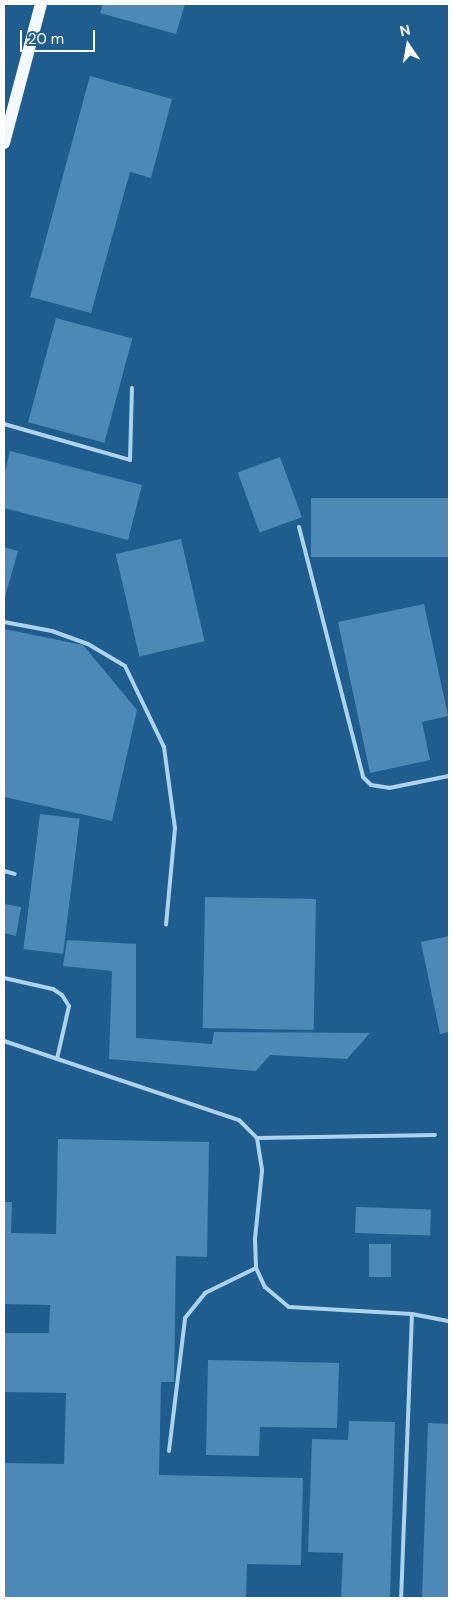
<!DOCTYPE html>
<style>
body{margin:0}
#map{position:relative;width:453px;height:1602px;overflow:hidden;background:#1f5d8e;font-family:"DM Sans",sans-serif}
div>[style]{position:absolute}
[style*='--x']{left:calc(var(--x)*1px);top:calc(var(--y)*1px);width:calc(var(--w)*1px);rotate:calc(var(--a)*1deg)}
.building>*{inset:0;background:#4c89b7;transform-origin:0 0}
.lane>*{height:4px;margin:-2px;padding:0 2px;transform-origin:2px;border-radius:2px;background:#add2ec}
.primary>*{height:12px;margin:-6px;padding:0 6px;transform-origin:6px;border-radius:6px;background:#f3f9ff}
span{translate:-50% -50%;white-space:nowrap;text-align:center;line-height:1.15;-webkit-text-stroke:4px #1f5d8e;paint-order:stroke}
.frame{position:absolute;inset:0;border:5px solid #fff;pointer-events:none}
.north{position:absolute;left:383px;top:20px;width:50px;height:50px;-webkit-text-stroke:4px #1f5d8e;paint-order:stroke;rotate:348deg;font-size:14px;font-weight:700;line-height:20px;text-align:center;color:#fff}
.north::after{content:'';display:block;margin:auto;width:18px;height:22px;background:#fff;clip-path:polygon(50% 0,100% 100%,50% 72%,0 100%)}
.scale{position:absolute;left:20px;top:30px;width:75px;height:22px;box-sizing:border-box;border:2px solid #fff;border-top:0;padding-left:6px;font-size:15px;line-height:18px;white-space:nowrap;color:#fff;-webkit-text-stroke:4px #1f5d8e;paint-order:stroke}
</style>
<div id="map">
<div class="building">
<i style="clip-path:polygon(103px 4px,185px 4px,176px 34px,100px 13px)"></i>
<i style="clip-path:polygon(90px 76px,172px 99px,151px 178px,130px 172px,91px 313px,30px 297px)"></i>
<i style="left:56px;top:318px;width:79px;height:108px;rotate:15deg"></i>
<i style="clip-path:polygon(10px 451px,142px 485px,128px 540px,4px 508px,4px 476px)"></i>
<i style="left:280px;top:457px;width:64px;height:45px;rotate:70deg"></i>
<i style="left:449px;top:498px;width:59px;height:138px;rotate:90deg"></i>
<i style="left:181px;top:539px;width:105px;height:67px;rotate:77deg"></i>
<i style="clip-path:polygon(4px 547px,18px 551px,4px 600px)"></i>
<i style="clip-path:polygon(424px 604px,448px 716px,422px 722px,430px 760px,370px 773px,338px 622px)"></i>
<i style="clip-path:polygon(4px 629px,83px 645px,137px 710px,112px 821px,4px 797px)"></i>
<i style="left:40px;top:814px;width:40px;height:136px;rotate:7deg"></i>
<i style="left:205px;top:897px;width:111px;height:131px;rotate:1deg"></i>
<i style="clip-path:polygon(4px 904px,21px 907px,16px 936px,4px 933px)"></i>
<i style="clip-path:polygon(449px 936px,449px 1032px,440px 1034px,421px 942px)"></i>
<i style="clip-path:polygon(67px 940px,136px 944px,136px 1038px,212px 1044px,214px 1032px,370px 1033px,347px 1059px,270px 1055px,256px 1071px,109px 1059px,112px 971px,63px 966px)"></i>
<i style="clip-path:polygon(58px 1139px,209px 1142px,207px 1257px,176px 1256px,174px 1382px,161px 1382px,159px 1475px,303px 1478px,301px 1565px,247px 1564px,246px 1598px,4px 1598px,4px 1463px,64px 1464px,66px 1393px,4px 1392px,4px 1333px,49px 1333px,50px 1305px,4px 1304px,4px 1202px,12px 1202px,11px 1233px,56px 1234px)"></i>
<i style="left:356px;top:1207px;width:75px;height:26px;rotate:2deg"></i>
<i style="left:369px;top:1244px;width:22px;height:33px"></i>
<i style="clip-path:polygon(208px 1360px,339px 1363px,337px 1428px,260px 1427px,259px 1456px,206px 1455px)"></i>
<i style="clip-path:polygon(349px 1421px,395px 1422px,390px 1598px,341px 1598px,343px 1553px,308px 1552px,312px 1439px,348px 1440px)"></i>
<i style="clip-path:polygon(428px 1423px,449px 1424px,449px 1598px,422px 1598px)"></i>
</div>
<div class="lane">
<i style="--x:4;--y:424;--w:131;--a:15.9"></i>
<i style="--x:130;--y:460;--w:72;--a:-88.4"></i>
<i style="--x:299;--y:527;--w:258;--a:75.6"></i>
<i style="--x:363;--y:777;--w:11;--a:45"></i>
<i style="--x:371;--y:785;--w:18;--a:9"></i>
<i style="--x:389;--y:788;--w:61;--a:-11.3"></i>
<i style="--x:4;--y:622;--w:49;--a:10.6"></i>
<i style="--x:52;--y:631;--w:38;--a:20"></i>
<i style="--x:88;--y:644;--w:43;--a:30.7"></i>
<i style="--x:125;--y:666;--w:90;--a:64.3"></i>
<i style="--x:164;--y:747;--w:82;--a:82.3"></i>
<i style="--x:175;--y:828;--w:97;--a:95.3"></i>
<i style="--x:4;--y:871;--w:11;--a:15"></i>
<i style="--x:4;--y:978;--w:50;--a:12.7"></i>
<i style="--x:53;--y:989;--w:11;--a:34"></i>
<i style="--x:62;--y:995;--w:13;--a:58"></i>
<i style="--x:69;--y:1006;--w:54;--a:102.8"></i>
<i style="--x:4;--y:1041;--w:248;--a:18.6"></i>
<i style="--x:239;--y:1120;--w:25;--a:45"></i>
<i style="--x:257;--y:1138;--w:33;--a:81"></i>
<i style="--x:262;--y:1171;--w:68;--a:95.9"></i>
<i style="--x:255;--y:1239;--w:29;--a:88"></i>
<i style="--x:256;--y:1268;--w:21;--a:65"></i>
<i style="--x:265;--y:1287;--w:31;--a:40"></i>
<i style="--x:289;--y:1307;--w:123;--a:3.3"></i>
<i style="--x:412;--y:1314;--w:284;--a:92.2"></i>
<i style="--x:257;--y:1138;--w:178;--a:-1"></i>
<i style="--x:412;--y:1314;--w:38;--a:11"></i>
<i style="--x:169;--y:1451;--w:134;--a:-83.1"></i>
<i style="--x:185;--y:1318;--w:32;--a:-51"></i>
<i style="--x:205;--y:1293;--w:57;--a:-26.1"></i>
</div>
<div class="primary">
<i style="--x:4;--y:143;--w:144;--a:-75.1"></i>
</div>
<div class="frame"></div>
<div class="north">N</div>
<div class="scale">20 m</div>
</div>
